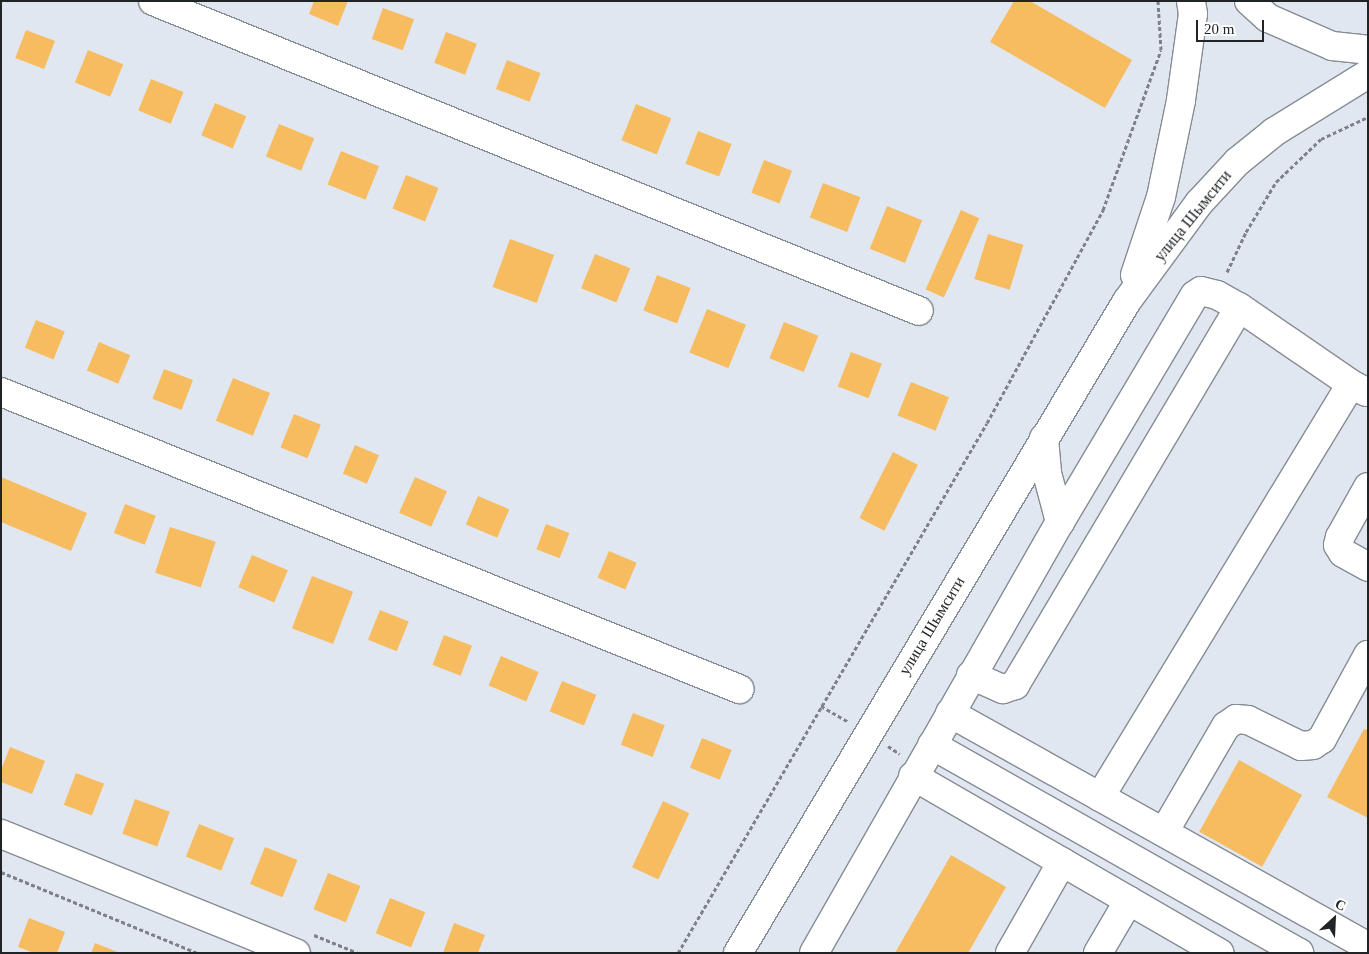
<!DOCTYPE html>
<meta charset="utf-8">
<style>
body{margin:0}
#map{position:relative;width:1369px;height:954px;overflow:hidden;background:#e1e7f0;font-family:Georgia,serif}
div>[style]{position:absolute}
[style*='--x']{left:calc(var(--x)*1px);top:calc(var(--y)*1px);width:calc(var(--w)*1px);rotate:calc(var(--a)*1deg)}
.building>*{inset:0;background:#f7bc5f;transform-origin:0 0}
.path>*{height:3px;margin-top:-1.5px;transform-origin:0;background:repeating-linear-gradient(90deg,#7e8288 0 4px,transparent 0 6.5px)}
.roads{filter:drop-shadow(1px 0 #868c94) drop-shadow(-1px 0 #868c94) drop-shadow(0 1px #868c94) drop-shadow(0 -1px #868c94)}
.minor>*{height:28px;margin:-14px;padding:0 14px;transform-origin:14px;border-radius:14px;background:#fff}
.major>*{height:28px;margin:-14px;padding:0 14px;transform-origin:14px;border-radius:14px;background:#fff}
.highway>*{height:28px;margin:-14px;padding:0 14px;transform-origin:14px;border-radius:14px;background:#fff}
span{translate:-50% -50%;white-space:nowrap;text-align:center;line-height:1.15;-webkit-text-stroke:4.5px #fff;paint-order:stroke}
.street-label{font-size:16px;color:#212427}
.frame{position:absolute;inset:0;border:2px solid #212427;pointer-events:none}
.north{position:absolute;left:1309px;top:894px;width:50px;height:50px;-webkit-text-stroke:4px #fff;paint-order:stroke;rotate:25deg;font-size:14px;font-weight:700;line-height:20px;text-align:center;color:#212427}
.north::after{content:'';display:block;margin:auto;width:18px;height:22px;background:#212427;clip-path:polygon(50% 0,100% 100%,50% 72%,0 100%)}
.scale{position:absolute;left:1196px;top:20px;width:68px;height:22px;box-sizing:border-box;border:2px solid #212427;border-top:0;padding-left:6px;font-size:15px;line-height:18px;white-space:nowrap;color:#212427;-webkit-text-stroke:4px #fff;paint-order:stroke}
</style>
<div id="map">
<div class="building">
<i style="clip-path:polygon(314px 1px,348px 1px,338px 26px,309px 14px)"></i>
<i style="clip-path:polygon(1014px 1px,1030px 1px,1132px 60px,1105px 108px,990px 42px)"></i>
<i style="left:383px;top:8px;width:33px;height:33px;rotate:20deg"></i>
<i style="left:26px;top:30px;width:31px;height:30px;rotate:21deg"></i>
<i style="left:446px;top:32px;width:33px;height:33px;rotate:21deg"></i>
<i style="left:88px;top:50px;width:38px;height:35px;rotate:22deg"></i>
<i style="left:507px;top:60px;width:36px;height:31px;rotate:21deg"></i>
<i style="left:151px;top:79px;width:35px;height:34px;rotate:22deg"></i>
<i style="left:215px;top:103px;width:34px;height:35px;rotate:23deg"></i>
<i style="left:636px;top:104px;width:38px;height:39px;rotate:22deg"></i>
<i style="left:279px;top:124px;width:38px;height:35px;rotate:22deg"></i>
<i style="left:698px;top:131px;width:36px;height:35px;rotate:21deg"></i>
<i style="left:341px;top:151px;width:41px;height:36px;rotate:22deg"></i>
<i style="left:764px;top:160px;width:30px;height:35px;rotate:21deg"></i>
<i style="left:406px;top:175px;width:35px;height:36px;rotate:22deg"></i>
<i style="left:823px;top:183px;width:40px;height:37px;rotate:21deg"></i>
<i style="left:887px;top:206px;width:38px;height:46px;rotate:22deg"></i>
<i style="left:961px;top:210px;width:20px;height:87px;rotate:24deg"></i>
<i style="left:988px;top:234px;width:37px;height:47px;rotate:17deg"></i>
<i style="left:510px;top:239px;width:47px;height:51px;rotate:20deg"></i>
<i style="left:595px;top:254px;width:38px;height:37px;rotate:22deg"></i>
<i style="left:657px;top:275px;width:36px;height:38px;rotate:21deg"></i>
<i style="left:707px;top:309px;width:42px;height:47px;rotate:22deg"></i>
<i style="left:36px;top:320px;width:31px;height:30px;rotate:22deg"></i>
<i style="left:784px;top:322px;width:37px;height:39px;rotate:22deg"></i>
<i style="left:99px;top:342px;width:34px;height:31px;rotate:23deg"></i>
<i style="left:851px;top:352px;width:33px;height:37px;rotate:21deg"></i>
<i style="left:164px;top:369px;width:31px;height:32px;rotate:21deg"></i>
<i style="left:233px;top:378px;width:40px;height:46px;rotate:22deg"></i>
<i style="left:911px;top:382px;width:41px;height:36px;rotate:22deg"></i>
<i style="left:294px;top:414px;width:29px;height:36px;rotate:22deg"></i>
<i style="left:355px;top:445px;width:26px;height:31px;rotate:23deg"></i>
<i style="left:893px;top:452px;width:28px;height:74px;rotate:27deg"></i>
<i style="clip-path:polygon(1px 477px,87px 513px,71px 551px,1px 522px)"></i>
<i style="left:415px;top:477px;width:35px;height:39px;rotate:24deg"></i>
<i style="left:478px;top:496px;width:34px;height:31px;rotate:23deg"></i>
<i style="left:125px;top:504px;width:33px;height:31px;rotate:21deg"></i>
<i style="left:546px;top:524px;width:25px;height:27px;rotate:21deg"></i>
<i style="left:170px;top:527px;width:48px;height:48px;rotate:18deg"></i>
<i style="left:609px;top:551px;width:30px;height:29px;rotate:23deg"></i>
<i style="left:252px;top:555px;width:39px;height:35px;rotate:23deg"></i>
<i style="left:312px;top:576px;width:44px;height:56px;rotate:21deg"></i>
<i style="left:380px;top:610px;width:31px;height:32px;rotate:22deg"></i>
<i style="left:444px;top:635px;width:30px;height:32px;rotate:21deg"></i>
<i style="left:501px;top:656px;width:41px;height:32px;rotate:23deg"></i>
<i style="left:562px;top:681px;width:37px;height:33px;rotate:22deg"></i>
<i style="left:633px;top:713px;width:34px;height:34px;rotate:21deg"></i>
<i style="clip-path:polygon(1364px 729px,1368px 730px,1368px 818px,1327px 797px)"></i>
<i style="left:702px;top:738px;width:32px;height:32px;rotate:22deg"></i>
<i style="clip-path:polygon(10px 747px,45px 761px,32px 794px,1px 782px,1px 770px)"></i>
<i style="left:1239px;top:760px;width:72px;height:82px;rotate:29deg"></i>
<i style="left:76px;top:773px;width:30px;height:34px;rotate:21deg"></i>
<i style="left:135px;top:799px;width:37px;height:37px;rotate:20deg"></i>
<i style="left:663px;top:801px;width:29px;height:73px;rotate:25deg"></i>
<i style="left:199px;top:824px;width:38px;height:35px;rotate:22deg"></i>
<i style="left:265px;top:847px;width:35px;height:40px;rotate:22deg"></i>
<i style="clip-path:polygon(951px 855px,1006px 887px,968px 953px,895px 953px)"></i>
<i style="left:328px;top:873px;width:35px;height:39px;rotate:22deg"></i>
<i style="left:390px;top:898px;width:38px;height:38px;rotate:22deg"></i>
<i style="clip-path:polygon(29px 918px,65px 932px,57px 953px,34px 953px,18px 947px)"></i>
<i style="clip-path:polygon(454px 923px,485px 935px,478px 953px,443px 953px)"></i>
<i style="clip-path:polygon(95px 943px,120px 953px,91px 953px)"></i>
</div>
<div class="path">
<i style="--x:1227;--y:272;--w:44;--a:-64.6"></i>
<i style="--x:1246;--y:232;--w:58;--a:-59"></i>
<i style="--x:1276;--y:182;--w:62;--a:-43.7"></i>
<i style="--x:1321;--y:139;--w:52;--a:-25.1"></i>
<i style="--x:821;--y:706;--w:32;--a:30"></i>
<i style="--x:888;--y:746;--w:14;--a:34"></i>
<i style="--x:1;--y:872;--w:213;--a:22.4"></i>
<i style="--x:314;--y:935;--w:48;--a:22.2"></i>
<i style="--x:678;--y:953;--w:613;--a:-59.76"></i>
<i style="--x:987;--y:423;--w:243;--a:-61.4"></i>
<i style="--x:1103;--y:210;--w:170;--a:-70.1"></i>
<i style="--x:1161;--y:50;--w:49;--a:-93.5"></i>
</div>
<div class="roads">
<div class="minor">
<i style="--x:153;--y:1;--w:826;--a:22.03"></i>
<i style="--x:1;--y:392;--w:796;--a:21.92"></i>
<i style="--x:1044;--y:438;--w:35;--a:85"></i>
<i style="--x:1047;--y:473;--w:51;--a:75.1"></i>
<i style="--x:1368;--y:487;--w:57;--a:119.2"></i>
<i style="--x:1340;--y:537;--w:8;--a:104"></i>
<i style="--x:1338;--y:545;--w:9;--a:58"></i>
<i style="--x:1343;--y:553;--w:29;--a:29"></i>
<i style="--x:971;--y:675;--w:35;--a:24"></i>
<i style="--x:1003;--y:689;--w:13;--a:-18"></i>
<i style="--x:1015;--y:685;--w:439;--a:-59.3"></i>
<i style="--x:950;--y:713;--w:479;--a:29.2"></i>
<i style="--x:932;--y:745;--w:422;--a:29.5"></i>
<i style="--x:913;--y:776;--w:354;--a:30"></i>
<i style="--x:1100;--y:797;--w:483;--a:-58.7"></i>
<i style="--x:1351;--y:384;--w:17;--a:28"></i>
<i style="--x:1164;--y:832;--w:123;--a:-59.7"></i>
<i style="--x:1226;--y:726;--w:12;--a:-35"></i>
<i style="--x:1236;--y:719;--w:12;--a:5"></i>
<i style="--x:1248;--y:720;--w:59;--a:26.1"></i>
<i style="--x:1301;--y:746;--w:12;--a:-5"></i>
<i style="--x:1313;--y:745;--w:11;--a:-34"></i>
<i style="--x:1322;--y:739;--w:96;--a:-61.3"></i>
<i style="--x:1;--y:834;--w:318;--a:22"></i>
<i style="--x:814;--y:953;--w:496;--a:-60.3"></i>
<i style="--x:1060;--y:522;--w:264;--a:-59.3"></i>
<i style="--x:1195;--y:295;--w:7;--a:-34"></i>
<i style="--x:1201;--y:291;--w:16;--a:14"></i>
<i style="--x:1217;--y:295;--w:25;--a:29"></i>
<i style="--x:1239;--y:307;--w:136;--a:34.5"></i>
<i style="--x:1010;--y:953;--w:105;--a:-60.3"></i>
<i style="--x:1098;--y:953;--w:61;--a:-59.7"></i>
</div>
<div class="major">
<i style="--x:1135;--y:275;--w:82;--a:-71.6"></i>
<i style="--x:1161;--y:197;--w:99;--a:-78.3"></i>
<i style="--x:1181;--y:100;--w:87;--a:-82.1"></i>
<i style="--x:1193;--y:14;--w:13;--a:-99"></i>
<i style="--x:738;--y:953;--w:759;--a:-59.18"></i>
<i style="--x:1127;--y:301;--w:122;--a:-53.7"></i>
<i style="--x:1199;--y:203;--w:56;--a:-47.2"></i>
<i style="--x:1237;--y:162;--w:48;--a:-39"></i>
<i style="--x:1274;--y:132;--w:110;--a:-31.7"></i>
</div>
<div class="highway">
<i style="--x:1249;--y:1;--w:25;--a:42"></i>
<i style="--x:1268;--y:18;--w:70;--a:23.6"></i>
<i style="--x:1332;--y:46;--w:36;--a:6"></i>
</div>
</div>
<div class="street-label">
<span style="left:1193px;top:216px;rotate:-51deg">улица Шымсити</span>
<span style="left:932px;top:626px;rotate:-59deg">улица Шымсити</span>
</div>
<div class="frame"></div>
<div class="north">С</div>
<div class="scale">20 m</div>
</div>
